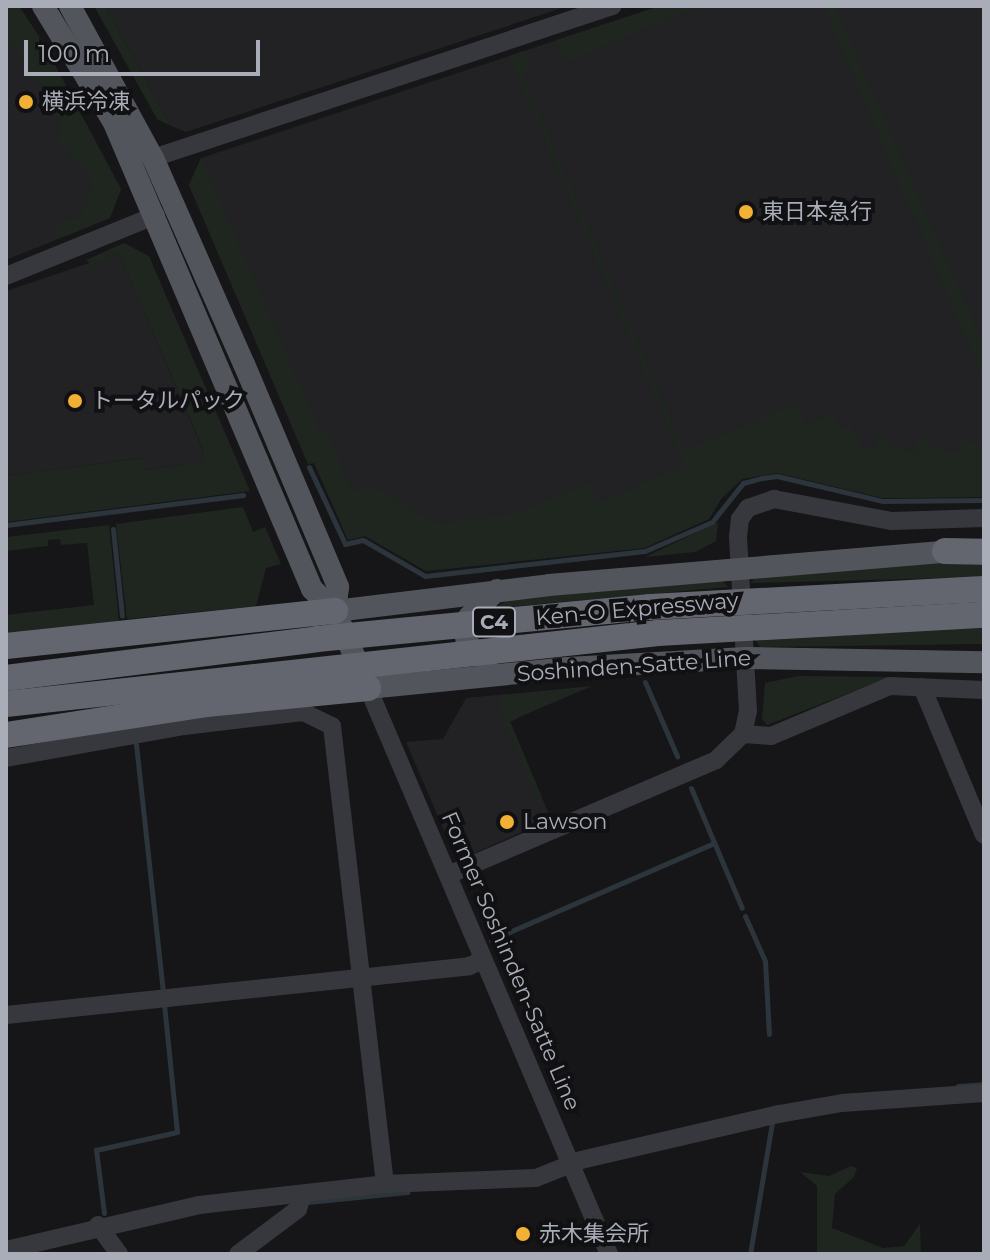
<!DOCTYPE html>
<meta charset="utf-8">
<style>
body{margin:0}
#map{position:relative;width:990px;height:1260px;overflow:hidden;background:#161618;font-family:Montserrat,"Noto Sans JP",sans-serif}
div>[style]{position:absolute}
[style*='--x']{left:calc(var(--x)*1px);top:calc(var(--y)*1px);width:calc(var(--w)*1px);rotate:calc(var(--a)*1deg)}
.built>*{inset:0;background:#222225}
.green>*{inset:0;background:#1e261f}
.stream>*{height:5px;margin:-2.5px;padding:0 2.5px;transform-origin:2.5px;border-radius:2.5px;background:#2c353c}
.minor>*{height:18px;margin:-9px;padding:0 9px;transform-origin:9px;border-radius:9px;background:#37383d}
.major>*{height:22px;margin:-11px;padding:0 11px;transform-origin:11px;border-radius:11px;background:#53555c}
.highway>*{height:26px;margin:-13px;padding:0 13px;transform-origin:13px;border-radius:13px;background:#63666e}
.highway-bridge>*{height:26px;margin:-13px;padding:0 13px;transform-origin:13px;border-radius:13px;background:#63666e}
.dots>*{width:22px;height:22px;translate:-50% -50%;box-sizing:border-box;border:4px solid #111113;border-radius:50%}
span{translate:-50% -50%;white-space:nowrap;text-align:center;line-height:1.15;-webkit-text-stroke:8px #111113;paint-order:stroke}
.shield-label span{padding:2px 6px;background:#111113;border:2px solid;border-radius:6px;-webkit-text-stroke-width:0}
.shield-label{font-size:20px;color:#a8adb8;font-weight:700}
.poi-label{font-size:22px;color:#a8adb8}
.left{translate:0 -50%;text-align:left}
.street-label{font-size:22px;color:#a8adb8}
.frame{position:absolute;inset:0;border:8px solid #a8adb8;pointer-events:none}
.scale{position:absolute;left:24px;top:40px;width:236px;height:36px;box-sizing:border-box;border:4px solid #a8adb8;border-top:0;padding-left:10px;font-size:24px;line-height:28px;white-space:nowrap;color:#a8adb8;-webkit-text-stroke:6px #111113;paint-order:stroke}
</style>
<div id="map">
<div class="built">
<i style="clip-path:polygon(6px 6px,19px 6px,42px 41px,121px 189px,110px 218px,6px 260px)"></i>
<i style="clip-path:polygon(105px 6px,568px 6px,186px 132px,171px 126px)"></i>
<i style="clip-path:polygon(660px 6px,984px 6px,984px 497px,883px 498px,777px 473px,742px 479px,721px 499px,709px 519px,644px 548px,426px 571px,365px 536px,348px 540px,314px 463px,308px 464px,189px 185px,201px 158px)"></i>
<i style="clip-path:polygon(119px 253px,203px 450px,202px 462px,144px 470px,142px 458px,6px 476px,6px 291px)"></i>
<i style="clip-path:polygon(508px 694px,518px 718px,510px 722px,551px 819px,457px 861px,406px 742px,443px 739px,466px 698px)"></i>
</div>
<div class="green">
<i style="clip-path:polygon(6px 6px,19px 6px,42px 41px,121px 189px,110px 218px,61px 238px,55px 224px,81px 217px,93px 186px,86px 169px,71px 159px,56px 136px,62px 129px,45px 92px,6px 34px)"></i>
<i style="clip-path:polygon(94px 6px,105px 6px,171px 126px,157px 119px)"></i>
<i style="clip-path:polygon(660px 6px,697px 6px,563px 64px,556px 40px)"></i>
<i style="clip-path:polygon(823px 6px,835px 6px,984px 345px,984px 381px)"></i>
<i style="clip-path:polygon(524px 51px,531px 67px,521px 72px,684px 451px,796px 404px,806px 425px,833px 414px,840px 429px,851px 425px,862px 448px,877px 450px,874px 441px,884px 436px,889px 447px,900px 442px,904px 452px,920px 453px,915px 442px,926px 438px,931px 448px,941px 444px,946px 453px,960px 451px,957px 443px,968px 439px,970px 444px,981px 440px,984px 497px,883px 498px,777px 473px,742px 479px,721px 499px,709px 519px,644px 548px,426px 571px,365px 536px,348px 540px,314px 463px,308px 464px,189px 185px,201px 158px,321px 434px,327px 432px,352px 491px,371px 486px,438px 524px,517px 513px,590px 483px,600px 502px,685px 465px,509px 56px)"></i>
<i style="clip-path:polygon(124px 243px,149px 256px,250px 491px,6px 522px,6px 476px,143px 458px,145px 470px,202px 462px,203px 449px,119px 253px,92px 265px,86px 260px)"></i>
<i style="clip-path:polygon(243px 507px,253px 532px,265px 527px,281px 564px,266px 568px,256px 606px,127px 619px,116px 524px)"></i>
<i style="clip-path:polygon(718px 522px,716px 541px,695px 552px,645px 557px)"></i>
<i style="clip-path:polygon(109px 525px,119px 622px,6px 634px,6px 615px,94px 605px,87px 543px,61px 545px,60px 539px,48px 540px,48px 546px,6px 551px,6px 537px)"></i>
<i style="clip-path:polygon(984px 560px,984px 577px,751px 583px,756px 576px)"></i>
<i style="clip-path:polygon(720px 578px,728px 587px,494px 608px,508px 600px)"></i>
<i style="clip-path:polygon(984px 626px,984px 644px,760px 647px,754px 638px)"></i>
<i style="clip-path:polygon(798px 676px,890px 677px,767px 725px,762px 719px,765px 683px)"></i>
<i style="clip-path:polygon(592px 686px,510px 721px,541px 795px,537px 797px,502px 718px,500px 695px)"></i>
<i style="clip-path:polygon(851px 1166px,857px 1168px,854px 1177px,835px 1194px,832px 1228px,883px 1248px,904px 1246px,920px 1224px,921px 1254px,817px 1254px,817px 1186px,800px 1172px,829px 1176px)"></i>
</div>
<div class="stream">
<i style="--x:309;--y:467;--w:85;--a:64.9"></i>
<i style="--x:345;--y:544;--w:18;--a:-13"></i>
<i style="--x:363;--y:540;--w:72;--a:30.1"></i>
<i style="--x:425;--y:576;--w:221;--a:-6.5"></i>
<i style="--x:645;--y:551;--w:73;--a:-23.4"></i>
<i style="--x:712;--y:522;--w:50;--a:-51.5"></i>
<i style="--x:743;--y:483;--w:20;--a:-15"></i>
<i style="--x:762;--y:478;--w:15;--a:-8"></i>
<i style="--x:777;--y:476;--w:109;--a:13.3"></i>
<i style="--x:883;--y:501;--w:101;--a:-0.6"></i>
<i style="--x:6;--y:525;--w:239;--a:-7.2"></i>
<i style="--x:113;--y:529;--w:87;--a:84.1"></i>
<i style="--x:645;--y:682;--w:81;--a:66.6"></i>
<i style="--x:136;--y:744;--w:249;--a:83.8"></i>
<i style="--x:691;--y:788;--w:130;--a:67"></i>
<i style="--x:745;--y:916;--w:49;--a:66"></i>
<i style="--x:765;--y:961;--w:73;--a:86.9"></i>
<i style="--x:491;--y:940;--w:243;--a:-23.5"></i>
<i style="--x:958;--y:1086;--w:26;--a:-4"></i>
<i style="--x:308;--y:1202;--w:100;--a:-5.8"></i>
<i style="--x:104;--y:1213;--w:64;--a:-97.2"></i>
<i style="--x:96;--y:1150;--w:83;--a:-12.5"></i>
<i style="--x:177;--y:1132;--w:129;--a:-95.8"></i>
<i style="--x:750;--y:1254;--w:134;--a:-80.5"></i>
</div>
<div class="minor">
<i style="--x:153;--y:158;--w:484;--a:-18.3"></i>
<i style="--x:6;--y:276;--w:162;--a:-22.1"></i>
<i style="--x:922;--y:687;--w:160;--a:67.3"></i>
<i style="--x:368;--y:688;--w:615;--a:66.94"></i>
<i style="--x:743;--y:734;--w:28;--a:4"></i>
<i style="--x:771;--y:736;--w:129;--a:-22.8"></i>
<i style="--x:890;--y:686;--w:94;--a:2.4"></i>
<i style="--x:6;--y:758;--w:181;--a:-10.2"></i>
<i style="--x:184;--y:726;--w:120;--a:-6.7"></i>
<i style="--x:303;--y:712;--w:32;--a:26"></i>
<i style="--x:332;--y:726;--w:461;--a:83.4"></i>
<i style="--x:448;--y:875;--w:292;--a:-23.2"></i>
<i style="--x:716;--y:760;--w:37;--a:-44"></i>
<i style="--x:743;--y:734;--w:24;--a:-78"></i>
<i style="--x:748;--y:711;--w:174;--a:-93.3"></i>
<i style="--x:738;--y:537;--w:18;--a:-84"></i>
<i style="--x:740;--y:519;--w:14;--a:-54"></i>
<i style="--x:748;--y:508;--w:28;--a:-19"></i>
<i style="--x:774;--y:499;--w:120;--a:10.6"></i>
<i style="--x:892;--y:521;--w:92;--a:-1.9"></i>
<i style="--x:6;--y:1015;--w:466;--a:-6"></i>
<i style="--x:469;--y:966;--w:15;--a:-23"></i>
<i style="--x:98;--y:1225;--w:36;--a:54"></i>
<i style="--x:6;--y:1250;--w:198;--a:-13.1"></i>
<i style="--x:199;--y:1205;--w:187;--a:-6.4"></i>
<i style="--x:385;--y:1184;--w:151;--a:-2.3"></i>
<i style="--x:536;--y:1178;--w:48;--a:-21.8"></i>
<i style="--x:581;--y:1160;--w:203;--a:-13.1"></i>
<i style="--x:779;--y:1114;--w:64;--a:-9.9"></i>
<i style="--x:842;--y:1103;--w:142;--a:-4"></i>
<i style="--x:238;--y:1254;--w:75;--a:-36.9"></i>
<i style="--x:298;--y:1209;--w:16;--a:-72"></i>
</div>
<div class="major">
<i style="--x:43;--y:6;--w:137;--a:58.7"></i>
<i style="--x:114;--y:123;--w:506;--a:66.98"></i>
<i style="--x:312;--y:589;--w:32;--a:44"></i>
<i style="--x:335;--y:611;--w:84;--a:66.8"></i>
<i style="--x:368;--y:688;--w:201;--a:-5.7"></i>
<i style="--x:568;--y:668;--w:178;--a:-3.2"></i>
<i style="--x:746;--y:658;--w:238;--a:1"></i>
<i style="--x:70;--y:6;--w:173;--a:61.4"></i>
<i style="--x:153;--y:158;--w:225;--a:66.2"></i>
<i style="--x:244;--y:364;--w:242;--a:67.1"></i>
<i style="--x:338;--y:587;--w:24;--a:97"></i>
<i style="--x:335;--y:611;--w:216;--a:-6.9"></i>
<i style="--x:549;--y:585;--w:415;--a:-4.8"></i>
<i style="--x:487;--y:660;--w:26;--a:-141"></i>
<i style="--x:467;--y:644;--w:14;--a:-98"></i>
<i style="--x:465;--y:630;--w:14;--a:-73"></i>
<i style="--x:469;--y:617;--w:39;--a:-44"></i>
</div>
<div class="highway">
<i style="--x:945;--y:551;--w:39;--a:1"></i>
<i style="--x:6;--y:646;--w:331;--a:-6.1"></i>
<i style="--x:6;--y:735;--w:202;--a:-8.8"></i>
<i style="--x:206;--y:704;--w:163;--a:-5.6"></i>
</div>
<div class="highway-bridge">
<i style="--x:6;--y:678;--w:313;--a:-7.1"></i>
<i style="--x:317;--y:639;--w:335;--a:-5.5"></i>
<i style="--x:650;--y:607;--w:334;--a:-3.1"></i>
<i style="--x:6;--y:704;--w:656;--a:-6.21"></i>
<i style="--x:658;--y:633;--w:326;--a:-3.2"></i>
</div>
<div class="dots">
<i style="left:26px;top:102px;background:#f2b134"></i>
<i style="left:746px;top:212px;background:#f2b134"></i>
<i style="left:75px;top:401px;background:#f2b134"></i>
<i style="left:507px;top:822px;background:#f2b134"></i>
<i style="left:523px;top:1234px;background:#f2b134"></i>
</div>
<div class="shield-label">
<span style="left:494px;top:622px">C4</span>
</div>
<div class="poi-label">
<span class="left" style="left:42px;top:102px">横浜冷凍</span>
<span class="left" style="left:762px;top:212px">東日本急行</span>
<span class="left" style="left:91px;top:401px">トータルパック</span>
<span class="left" style="left:523px;top:822px">Lawson</span>
<span class="left" style="left:539px;top:1234px">赤木集会所</span>
</div>
<div class="street-label">
<span style="left:637px;top:609px;rotate:-5deg">Ken-O Expressway</span>
<span style="left:634px;top:666px;rotate:-4deg">Soshinden-Satte Line</span>
<span style="left:511px;top:961px;rotate:67deg">Former Soshinden-Satte Line</span>
</div>
<div class="frame"></div>
<div class="scale">100 m</div>
</div>
